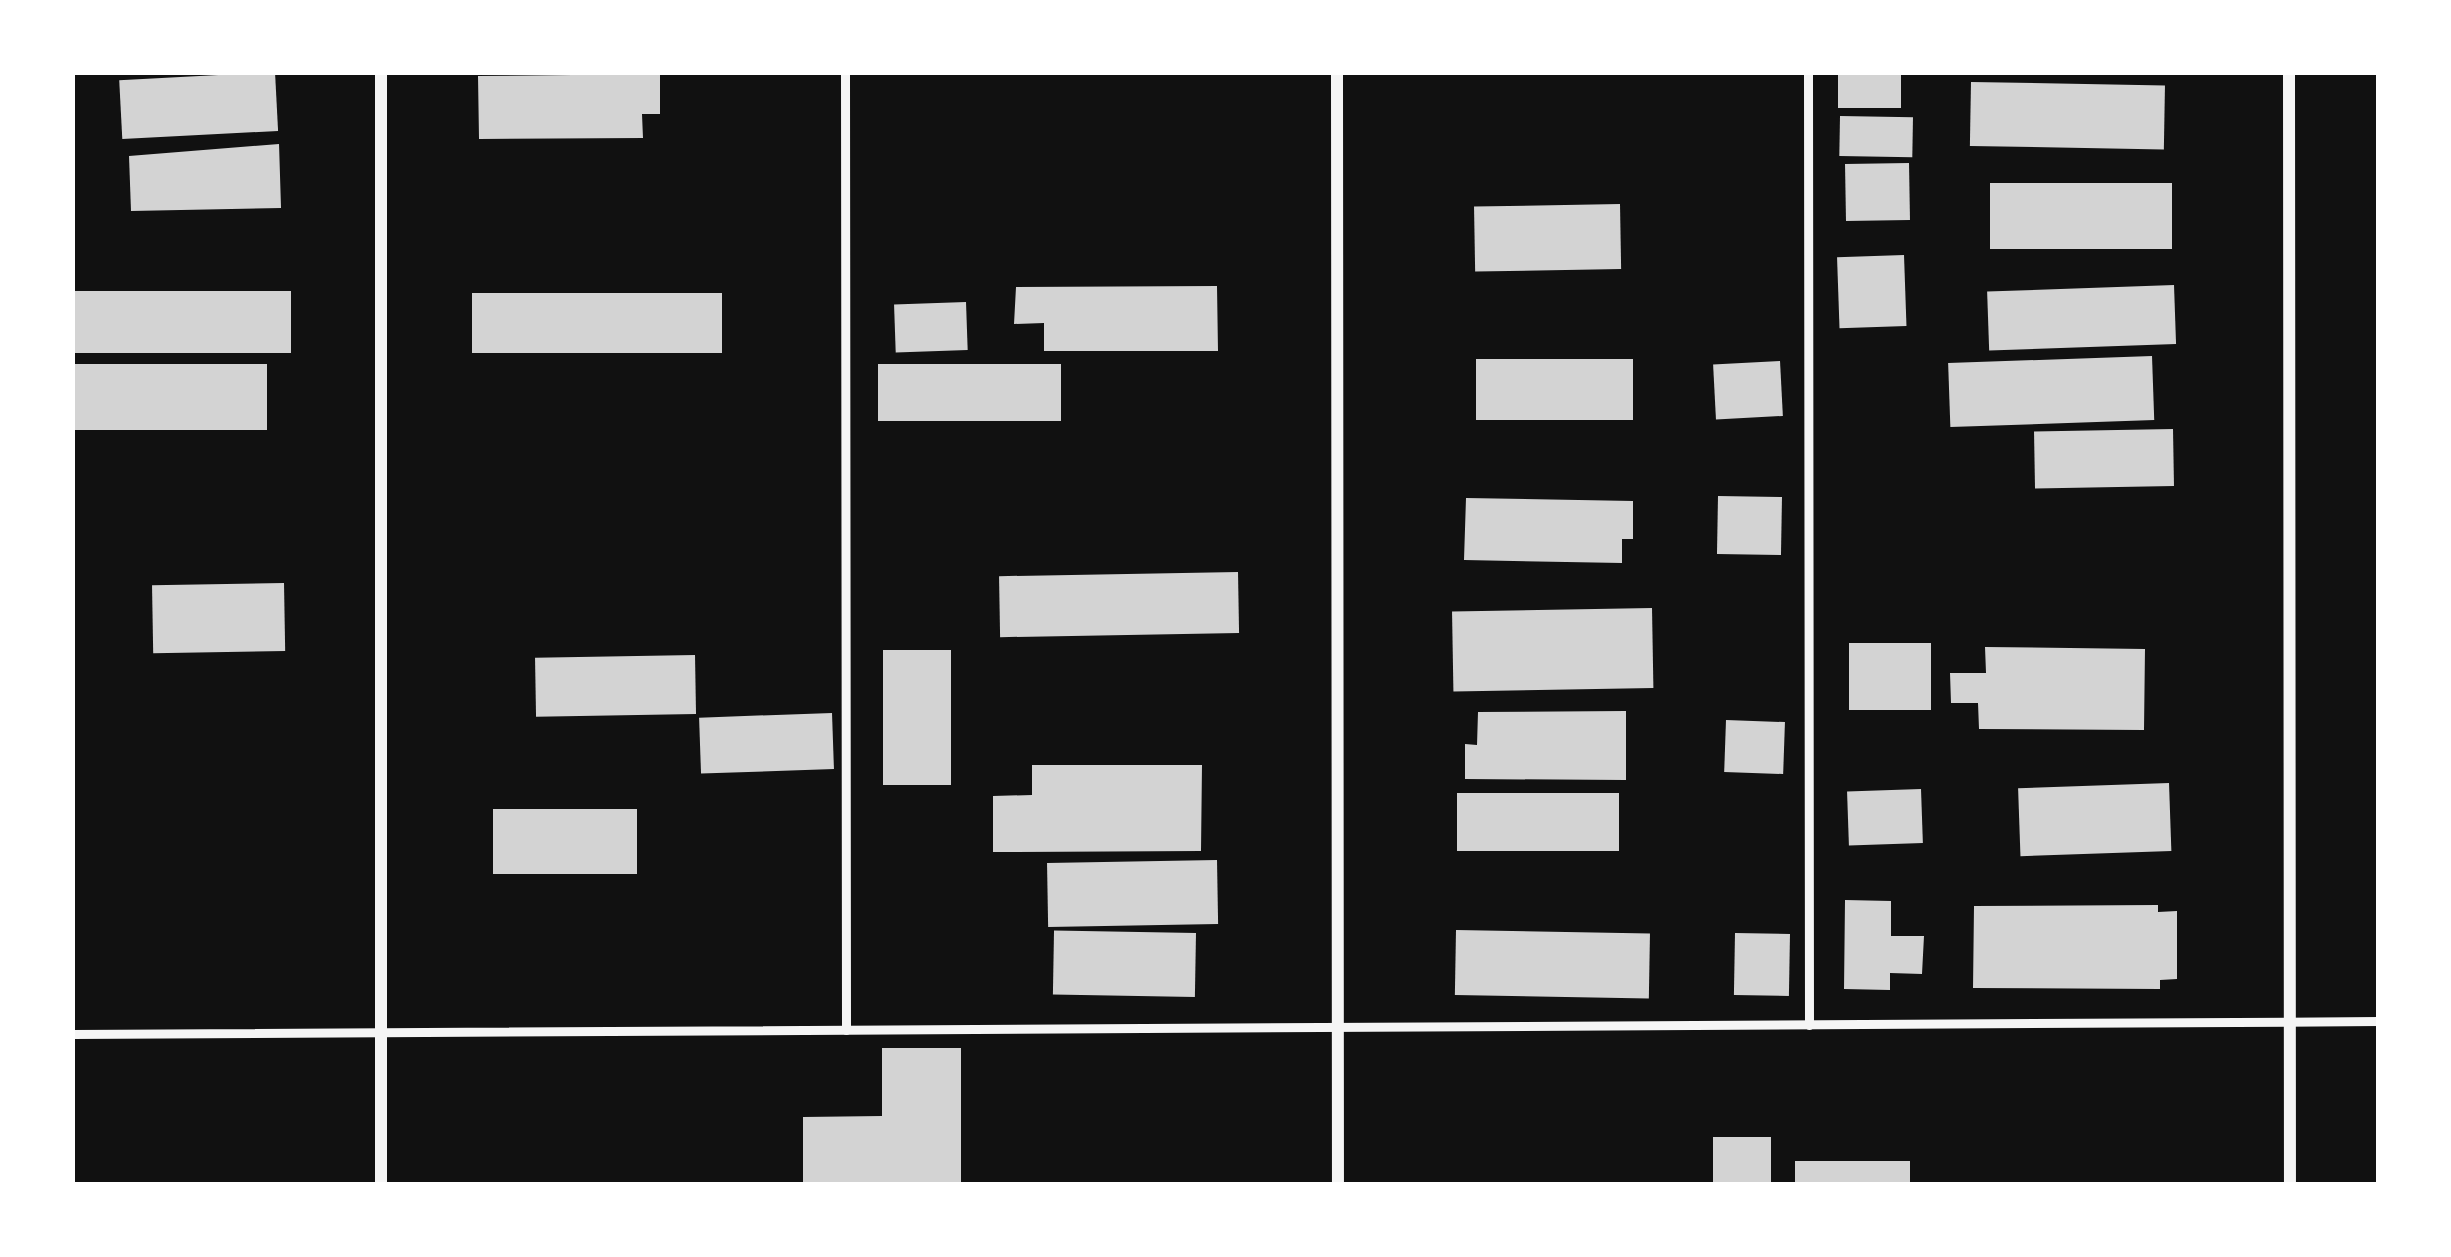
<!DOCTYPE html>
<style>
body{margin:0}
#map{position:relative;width:2451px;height:1257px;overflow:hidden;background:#111;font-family:Merriweather,serif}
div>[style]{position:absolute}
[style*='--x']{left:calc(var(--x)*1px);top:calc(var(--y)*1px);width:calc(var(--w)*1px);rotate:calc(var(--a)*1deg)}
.building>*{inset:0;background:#d3d3d3;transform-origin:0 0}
.service>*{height:9px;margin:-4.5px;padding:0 4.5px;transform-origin:4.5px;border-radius:4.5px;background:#f5f5f5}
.minor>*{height:12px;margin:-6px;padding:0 6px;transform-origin:6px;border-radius:6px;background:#f5f5f5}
span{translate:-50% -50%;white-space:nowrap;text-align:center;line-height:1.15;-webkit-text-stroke:10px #fff;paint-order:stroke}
.frame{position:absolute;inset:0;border:75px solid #fff;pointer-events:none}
</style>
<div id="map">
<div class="building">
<i style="left:275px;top:72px;width:59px;height:156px;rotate:87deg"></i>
<i style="left:1838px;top:72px;width:63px;height:36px"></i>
<i style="clip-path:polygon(660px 74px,660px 114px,642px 114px,643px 138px,479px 139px,478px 76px)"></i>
<i style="left:1971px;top:82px;width:194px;height:64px;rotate:1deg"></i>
<i style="left:1840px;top:116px;width:73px;height:40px;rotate:1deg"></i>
<i style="clip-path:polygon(279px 144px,281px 208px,131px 211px,129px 156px)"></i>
<i style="left:1909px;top:163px;width:57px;height:64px;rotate:89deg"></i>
<i style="left:1990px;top:183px;width:182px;height:66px"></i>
<i style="left:1620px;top:204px;width:65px;height:146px;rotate:89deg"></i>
<i style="left:1904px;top:255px;width:71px;height:67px;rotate:88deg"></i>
<i style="left:2174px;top:285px;width:59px;height:187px;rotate:88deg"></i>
<i style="clip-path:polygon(1217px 286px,1218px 351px,1044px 351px,1044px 323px,1014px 324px,1016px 287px)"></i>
<i style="left:291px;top:291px;width:62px;height:219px;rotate:90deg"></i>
<i style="left:472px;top:293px;width:250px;height:60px"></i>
<i style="left:966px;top:302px;width:48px;height:72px;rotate:88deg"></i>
<i style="left:2152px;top:356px;width:64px;height:204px;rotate:88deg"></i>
<i style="left:1476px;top:359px;width:157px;height:61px"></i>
<i style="left:1780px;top:361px;width:55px;height:67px;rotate:87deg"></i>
<i style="left:72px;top:364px;width:195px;height:66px"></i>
<i style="left:878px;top:364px;width:183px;height:57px"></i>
<i style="left:2173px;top:429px;width:57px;height:139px;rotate:89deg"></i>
<i style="left:1718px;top:496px;width:64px;height:58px;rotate:1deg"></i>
<i style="clip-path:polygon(1466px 498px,1633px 501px,1633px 539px,1622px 539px,1622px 563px,1464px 560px)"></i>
<i style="left:1238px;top:572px;width:61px;height:239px;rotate:89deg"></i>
<i style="left:284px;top:583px;width:68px;height:132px;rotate:89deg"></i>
<i style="left:1652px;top:608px;width:80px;height:200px;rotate:89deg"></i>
<i style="left:1849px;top:643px;width:82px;height:67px"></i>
<i style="clip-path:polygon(1985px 647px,2145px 649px,2144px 730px,1979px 729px,1978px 703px,1951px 703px,1950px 673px,1986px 673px)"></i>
<i style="left:951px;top:650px;width:135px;height:68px;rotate:90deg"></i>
<i style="left:695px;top:655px;width:59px;height:160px;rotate:89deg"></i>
<i style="clip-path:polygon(1626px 711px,1626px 780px,1465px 779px,1465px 744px,1477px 745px,1478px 712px)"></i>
<i style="left:832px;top:713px;width:56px;height:133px;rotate:88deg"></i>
<i style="left:1726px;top:720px;width:59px;height:52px;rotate:2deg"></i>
<i style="clip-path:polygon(1032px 765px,1202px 765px,1201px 851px,993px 852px,993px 796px,1032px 795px)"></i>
<i style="left:2169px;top:783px;width:68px;height:151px;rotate:88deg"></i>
<i style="left:1921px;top:789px;width:54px;height:74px;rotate:88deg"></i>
<i style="left:1457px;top:793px;width:162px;height:58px"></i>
<i style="left:493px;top:809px;width:144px;height:65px"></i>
<i style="left:1217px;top:860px;width:64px;height:170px;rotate:89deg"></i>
<i style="clip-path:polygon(1845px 900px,1891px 901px,1891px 936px,1924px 936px,1922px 974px,1890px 973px,1890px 990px,1844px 989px)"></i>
<i style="clip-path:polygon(2158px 905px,2158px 912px,2177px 911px,2177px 979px,2160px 980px,2160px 989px,1973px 988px,1974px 906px)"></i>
<i style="left:1456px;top:930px;width:194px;height:65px;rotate:1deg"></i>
<i style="left:1196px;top:933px;width:64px;height:142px;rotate:91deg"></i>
<i style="left:1735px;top:933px;width:55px;height:62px;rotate:1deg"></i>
<i style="clip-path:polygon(882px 1048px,961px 1048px,961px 1185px,803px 1185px,803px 1117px,882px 1116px)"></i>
<i style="left:1713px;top:1137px;width:58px;height:48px"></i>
<i style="left:1910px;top:1161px;width:24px;height:115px;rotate:90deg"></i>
</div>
<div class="service">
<i style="--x:845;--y:72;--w:958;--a:89.94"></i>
<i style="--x:1808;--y:72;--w:953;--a:89.94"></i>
<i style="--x:72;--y:1034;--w:2307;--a:-0.32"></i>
</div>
<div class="minor">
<i style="--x:1337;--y:72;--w:1113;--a:89.95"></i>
<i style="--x:2289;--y:72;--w:1113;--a:89.95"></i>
<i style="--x:381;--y:1185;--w:1113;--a:-90"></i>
</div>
<div class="frame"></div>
</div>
